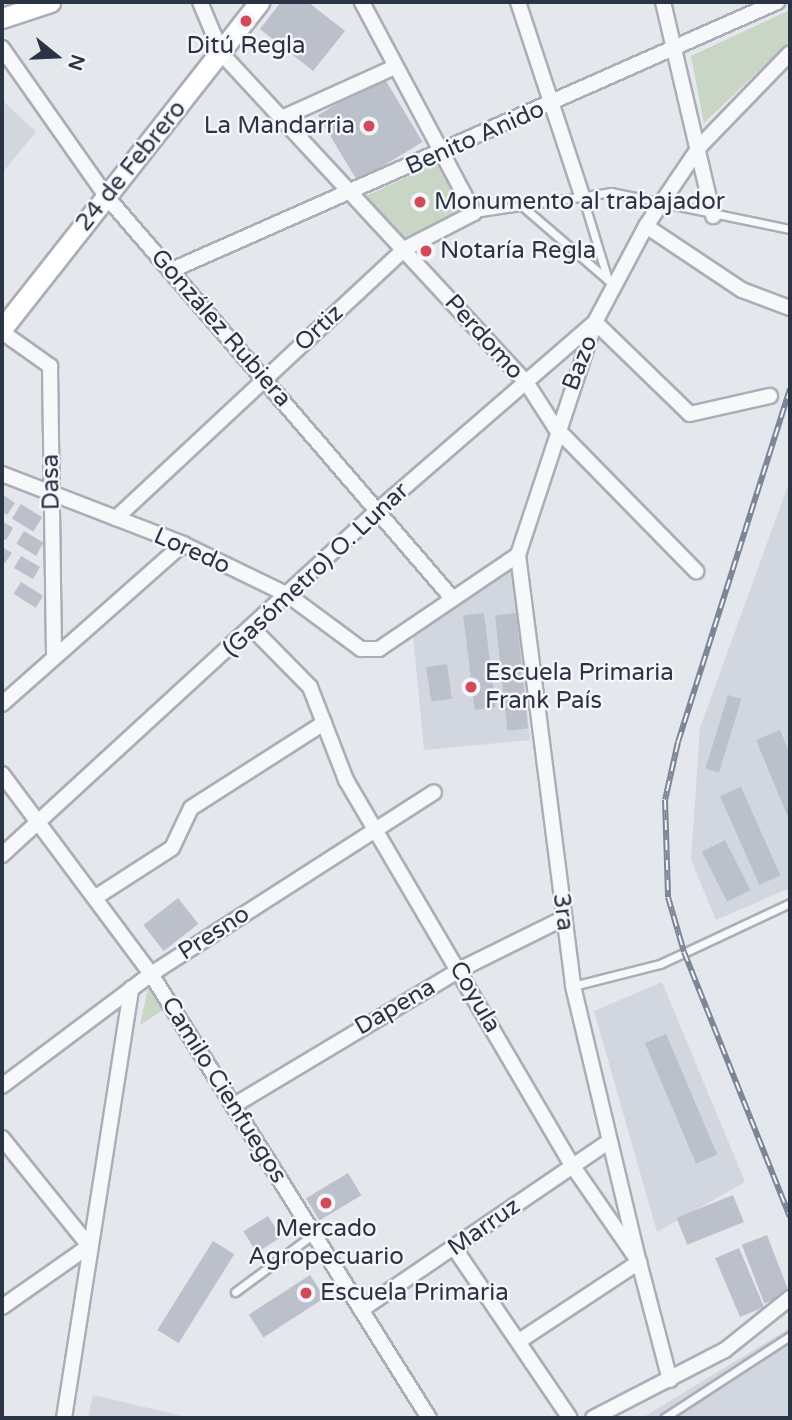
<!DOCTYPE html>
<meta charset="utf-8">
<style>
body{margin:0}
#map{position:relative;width:792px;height:1420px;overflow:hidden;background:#e4e7ec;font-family:"Varela Round",sans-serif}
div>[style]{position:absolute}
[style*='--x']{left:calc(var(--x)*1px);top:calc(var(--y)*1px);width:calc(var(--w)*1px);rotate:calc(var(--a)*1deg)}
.built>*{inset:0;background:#d2d6de}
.green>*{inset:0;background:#c9d6c5}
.building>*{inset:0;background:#bbc0ca;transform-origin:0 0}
.roads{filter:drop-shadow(2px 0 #a9aeb7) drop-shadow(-2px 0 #a9aeb7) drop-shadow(0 2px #a9aeb7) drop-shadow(0 -2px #a9aeb7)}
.lane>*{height:7px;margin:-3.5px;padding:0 3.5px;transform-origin:3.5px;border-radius:3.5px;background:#f7f8fa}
.street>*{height:14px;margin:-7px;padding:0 7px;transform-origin:7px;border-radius:7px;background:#f7f8fa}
.secondary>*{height:19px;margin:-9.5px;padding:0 9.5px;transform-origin:9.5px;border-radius:9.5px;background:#fff}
.rail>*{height:6px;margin-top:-3px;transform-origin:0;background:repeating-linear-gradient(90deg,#f4f6f9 0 10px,#7d8696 0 20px);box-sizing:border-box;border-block:2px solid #7d8696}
.dots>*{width:19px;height:19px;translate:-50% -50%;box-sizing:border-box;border:4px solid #f4f6f9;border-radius:50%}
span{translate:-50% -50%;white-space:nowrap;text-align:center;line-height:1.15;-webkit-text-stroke:5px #f4f6f9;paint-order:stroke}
.poi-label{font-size:24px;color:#2b3445}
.right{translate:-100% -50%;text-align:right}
.left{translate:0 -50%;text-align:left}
.street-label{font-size:24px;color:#2b3445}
.frame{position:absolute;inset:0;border:4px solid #2b3445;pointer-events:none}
.north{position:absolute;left:21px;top:21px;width:70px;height:70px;-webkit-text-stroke:5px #f4f6f9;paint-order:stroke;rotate:108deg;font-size:19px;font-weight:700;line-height:28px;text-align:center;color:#2b3445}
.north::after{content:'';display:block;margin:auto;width:24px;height:32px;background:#2b3445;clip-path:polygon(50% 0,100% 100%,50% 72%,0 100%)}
</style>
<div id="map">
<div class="built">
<i style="clip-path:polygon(2px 100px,36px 132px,2px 173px)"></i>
<i style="clip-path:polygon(790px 480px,790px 888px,716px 920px,691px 860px,700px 728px)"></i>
<i style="clip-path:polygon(513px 567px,530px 740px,424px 750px,413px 634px)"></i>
<i style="clip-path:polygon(662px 982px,745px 1182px,657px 1232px,594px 1011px)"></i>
<i style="clip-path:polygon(790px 1328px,790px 1418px,639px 1418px,647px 1415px)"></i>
<i style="clip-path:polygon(93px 1395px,191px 1418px,88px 1418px)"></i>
</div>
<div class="green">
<i style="clip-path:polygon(790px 10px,790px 41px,704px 123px,691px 56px)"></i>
<i style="clip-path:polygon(442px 161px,465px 211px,404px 238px,366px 196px)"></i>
<i style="clip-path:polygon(148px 988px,163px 1010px,140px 1025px)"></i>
</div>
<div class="building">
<i style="clip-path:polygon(281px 2px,308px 2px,345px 31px,313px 71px,260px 29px)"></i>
<i style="left:383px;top:76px;width:77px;height:76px;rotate:59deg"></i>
<i style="clip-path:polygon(2px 494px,15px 503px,7px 515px,2px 511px)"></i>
<i style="left:21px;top:504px;width:25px;height:17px;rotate:32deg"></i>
<i style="clip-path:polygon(2px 521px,13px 528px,6px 540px,2px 538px)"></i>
<i style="left:24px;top:531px;width:23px;height:15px;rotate:31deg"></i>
<i style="clip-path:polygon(2px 547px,12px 553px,4px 564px,2px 563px)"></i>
<i style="left:21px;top:556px;width:22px;height:14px;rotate:30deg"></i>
<i style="left:21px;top:582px;width:26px;height:14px;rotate:32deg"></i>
<i style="left:484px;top:613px;width:95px;height:21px;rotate:83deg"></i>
<i style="left:516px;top:613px;width:116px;height:21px;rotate:84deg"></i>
<i style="left:447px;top:664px;width:35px;height:21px;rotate:82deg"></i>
<i style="left:728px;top:695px;width:14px;height:77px;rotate:17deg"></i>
<i style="clip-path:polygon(780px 730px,790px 754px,790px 822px,756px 740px)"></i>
<i style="left:741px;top:787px;width:97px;height:23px;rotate:66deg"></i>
<i style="left:725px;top:840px;width:56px;height:26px;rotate:63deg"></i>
<i style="left:178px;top:898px;width:33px;height:44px;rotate:52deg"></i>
<i style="left:666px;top:1034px;width:131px;height:23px;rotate:67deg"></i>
<i style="left:348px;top:1173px;width:26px;height:49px;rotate:59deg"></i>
<i style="left:733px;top:1195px;width:29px;height:61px;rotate:68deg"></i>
<i style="left:268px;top:1216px;width:25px;height:29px;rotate:58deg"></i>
<i style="left:767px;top:1235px;width:63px;height:27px;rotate:69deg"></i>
<i style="left:213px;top:1241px;width:25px;height:105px;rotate:32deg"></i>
<i style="left:739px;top:1248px;width:64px;height:26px;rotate:67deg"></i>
<i style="left:310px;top:1275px;width:27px;height:73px;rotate:57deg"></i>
</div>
<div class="roads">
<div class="lane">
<i style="--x:582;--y:195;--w:89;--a:73"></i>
<i style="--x:521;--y:205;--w:124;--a:40.8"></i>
<i style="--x:474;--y:213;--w:139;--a:-8.7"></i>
<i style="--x:611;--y:192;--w:183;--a:11.7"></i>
<i style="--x:573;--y:986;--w:90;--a:-14.2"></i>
<i style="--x:660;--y:964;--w:144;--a:-25.1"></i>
<i style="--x:235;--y:1292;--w:99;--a:-36.4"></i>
<i style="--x:664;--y:1418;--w:150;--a:-33.1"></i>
</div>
<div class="street">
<i style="--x:200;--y:2;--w:56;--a:67.1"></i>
<i style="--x:222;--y:54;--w:447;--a:47.2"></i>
<i style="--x:526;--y:382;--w:54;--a:57.2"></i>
<i style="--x:555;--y:427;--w:202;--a:45.6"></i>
<i style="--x:518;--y:2;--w:203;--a:71.7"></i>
<i style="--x:663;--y:2;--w:220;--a:76.8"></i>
<i style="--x:2;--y:48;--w:181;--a:54.9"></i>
<i style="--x:106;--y:196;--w:530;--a:49.28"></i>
<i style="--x:282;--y:118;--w:124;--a:-24.3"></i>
<i style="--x:646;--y:226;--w:115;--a:33.7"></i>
<i style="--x:742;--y:290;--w:51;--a:20.6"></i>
<i style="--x:172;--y:270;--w:662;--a:-23.89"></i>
<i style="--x:2;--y:332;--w:59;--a:35.3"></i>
<i style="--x:50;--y:366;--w:291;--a:89.2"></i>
<i style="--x:2;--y:474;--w:194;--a:21.1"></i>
<i style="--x:183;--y:544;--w:117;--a:25.9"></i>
<i style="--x:288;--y:595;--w:91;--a:36.5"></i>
<i style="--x:361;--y:649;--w:18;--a:0"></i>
<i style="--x:379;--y:649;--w:168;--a:-34.1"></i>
<i style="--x:518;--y:555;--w:245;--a:-71.7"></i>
<i style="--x:595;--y:322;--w:109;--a:-62"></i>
<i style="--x:646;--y:226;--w:97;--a:-56"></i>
<i style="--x:700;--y:146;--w:129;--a:-45.9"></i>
<i style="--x:116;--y:518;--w:394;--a:-43"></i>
<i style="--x:404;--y:249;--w:79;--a:-27.2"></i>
<i style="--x:474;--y:213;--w:239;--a:-118"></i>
<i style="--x:518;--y:555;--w:434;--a:82.7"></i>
<i style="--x:573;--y:986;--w:284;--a:76.6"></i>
<i style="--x:639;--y:1262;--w:144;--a:146.6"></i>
<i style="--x:253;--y:629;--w:81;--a:45.5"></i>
<i style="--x:310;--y:687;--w:100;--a:68.8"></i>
<i style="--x:346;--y:780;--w:446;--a:59.6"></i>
<i style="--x:572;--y:1165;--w:118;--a:55.4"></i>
<i style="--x:639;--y:1262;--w:122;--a:75.3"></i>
<i style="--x:2;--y:704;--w:242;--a:-41.5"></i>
<i style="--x:2;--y:774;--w:249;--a:53.3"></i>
<i style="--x:151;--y:974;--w:524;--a:57.95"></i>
<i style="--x:2;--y:855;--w:509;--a:-42.53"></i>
<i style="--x:377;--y:511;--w:289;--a:-40.9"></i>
<i style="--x:595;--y:322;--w:132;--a:44.1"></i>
<i style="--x:690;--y:414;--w:82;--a:-12.7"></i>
<i style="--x:96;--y:897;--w:90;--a:-32.8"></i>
<i style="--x:172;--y:848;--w:44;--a:-64.6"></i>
<i style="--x:191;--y:808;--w:158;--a:-32.6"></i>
<i style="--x:2;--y:1086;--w:186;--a:-36.9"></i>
<i style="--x:151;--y:974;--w:336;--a:-32.7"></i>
<i style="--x:233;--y:1106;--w:264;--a:-31"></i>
<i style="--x:459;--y:970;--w:117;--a:-26.3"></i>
<i style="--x:2;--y:1138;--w:139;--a:51.1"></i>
<i style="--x:455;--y:1249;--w:204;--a:55.8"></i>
<i style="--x:2;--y:1307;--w:106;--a:-35"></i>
<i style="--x:361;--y:1310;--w:297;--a:-34.2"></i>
<i style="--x:64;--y:1418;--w:435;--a:-81.1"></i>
<i style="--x:593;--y:1418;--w:148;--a:-27.3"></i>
<i style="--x:725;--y:1350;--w:83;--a:-38.7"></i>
</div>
<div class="secondary">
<i style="--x:2;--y:18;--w:51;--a:-18.4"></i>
<i style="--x:2;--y:329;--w:416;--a:-51.8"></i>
</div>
</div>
<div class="rail">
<i style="--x:790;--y:389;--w:370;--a:107.6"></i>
<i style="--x:678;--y:742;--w:59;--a:102.6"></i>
<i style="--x:665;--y:800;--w:97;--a:88.2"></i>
<i style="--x:668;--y:897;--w:57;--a:73.8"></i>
<i style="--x:684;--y:952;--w:285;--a:68.2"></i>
</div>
<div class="dots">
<i style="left:246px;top:21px;background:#d1495b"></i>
<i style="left:369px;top:126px;background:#d1495b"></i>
<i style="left:420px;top:202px;background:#d1495b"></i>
<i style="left:426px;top:251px;background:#d1495b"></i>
<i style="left:471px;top:687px;background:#d1495b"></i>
<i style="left:326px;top:1203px;background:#d1495b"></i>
<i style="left:306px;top:1293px;background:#d1495b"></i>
</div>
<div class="poi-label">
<span style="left:246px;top:46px">Ditú Regla</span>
<span class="right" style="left:355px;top:126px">La Mandarria</span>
<span class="left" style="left:434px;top:202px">Monumento al trabajador</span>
<span class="left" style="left:440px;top:251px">Notaría Regla</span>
<span class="left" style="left:485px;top:687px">Escuela Primaria<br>Frank País</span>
<span style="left:326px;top:1243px">Mercado<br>Agropecuario</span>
<span class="left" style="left:320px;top:1293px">Escuela Primaria</span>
</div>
<div class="street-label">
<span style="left:475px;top:138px;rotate:-24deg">Benito Anido</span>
<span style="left:131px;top:166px;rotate:-51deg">24 de Febrero</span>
<span style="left:221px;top:328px;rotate:49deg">González Rubiera</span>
<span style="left:319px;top:328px;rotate:-43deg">Ortiz</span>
<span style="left:484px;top:337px;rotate:48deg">Perdomo</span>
<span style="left:580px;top:363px;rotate:-69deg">Bazo</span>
<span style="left:51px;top:482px;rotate:-91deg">Dasa</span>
<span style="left:192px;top:551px;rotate:24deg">Loredo</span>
<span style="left:316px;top:570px;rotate:-43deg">(Gasómetro) O. Lunar</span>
<span style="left:563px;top:912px;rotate:83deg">3ra</span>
<span style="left:214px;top:933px;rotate:-33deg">Presno</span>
<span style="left:475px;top:997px;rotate:60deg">Coyula</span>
<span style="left:395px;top:1007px;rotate:-30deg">Dapena</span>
<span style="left:224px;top:1090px;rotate:58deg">Camilo Cienfuegos</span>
<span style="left:484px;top:1227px;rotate:-35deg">Marruz</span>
</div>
<div class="frame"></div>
<div class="north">N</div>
</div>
